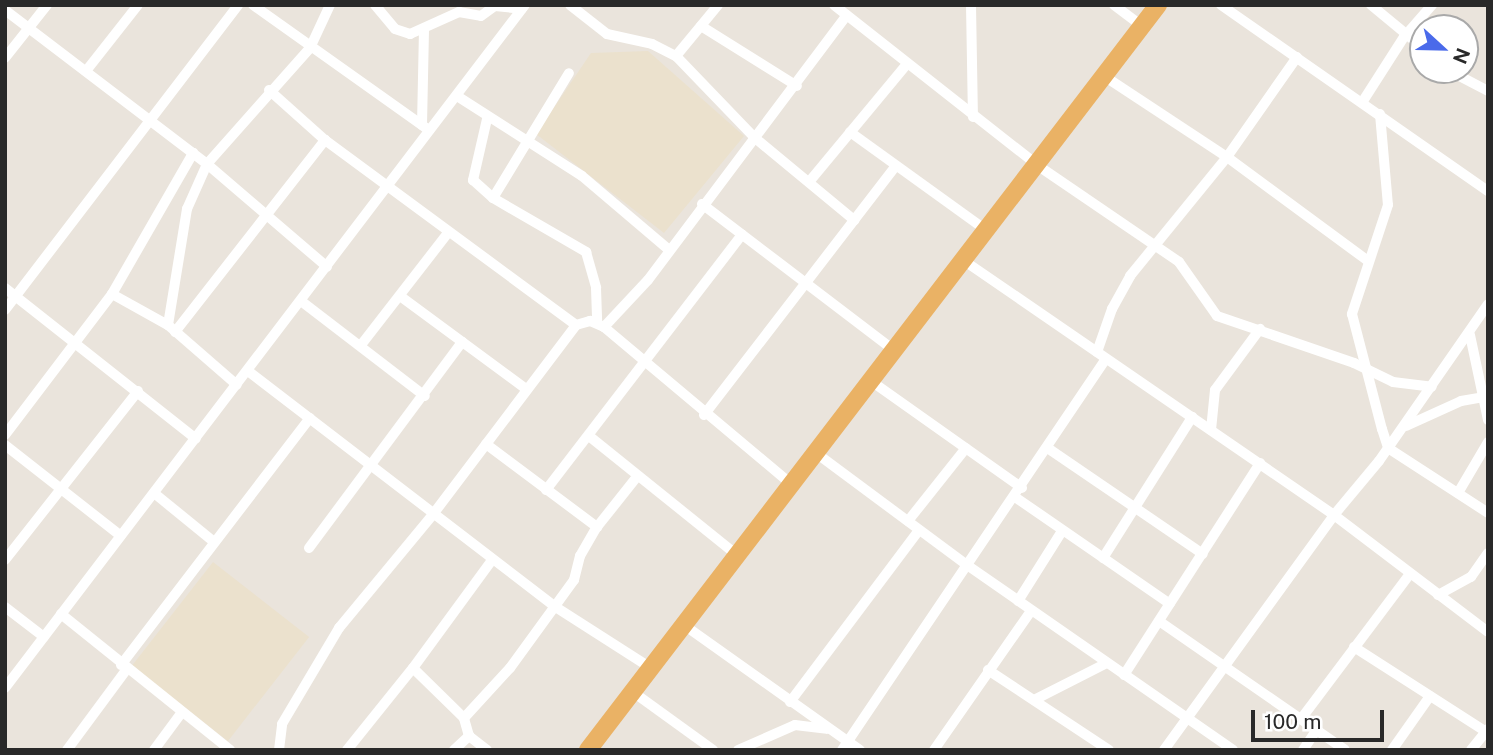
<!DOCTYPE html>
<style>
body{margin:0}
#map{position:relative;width:1493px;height:755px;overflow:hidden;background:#eae4dc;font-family:"Public Sans",sans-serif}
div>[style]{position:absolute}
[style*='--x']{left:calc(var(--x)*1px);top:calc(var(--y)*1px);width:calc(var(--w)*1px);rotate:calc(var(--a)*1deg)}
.education>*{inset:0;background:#ebe1cd;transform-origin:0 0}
.minor>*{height:10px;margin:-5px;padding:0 5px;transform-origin:5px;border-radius:5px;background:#fff}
.trunk>*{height:18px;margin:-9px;padding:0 9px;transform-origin:9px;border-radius:9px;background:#eab265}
span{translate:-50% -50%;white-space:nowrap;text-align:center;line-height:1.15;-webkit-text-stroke:5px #fff;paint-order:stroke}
.frame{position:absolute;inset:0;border:7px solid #292929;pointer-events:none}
.north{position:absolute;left:1409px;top:14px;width:70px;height:70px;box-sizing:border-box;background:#fff;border:2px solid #a9a9a9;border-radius:50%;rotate:112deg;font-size:19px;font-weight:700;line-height:28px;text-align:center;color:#292929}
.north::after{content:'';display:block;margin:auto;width:24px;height:32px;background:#4a6aea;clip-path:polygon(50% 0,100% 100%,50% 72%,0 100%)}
.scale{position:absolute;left:1251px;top:710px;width:133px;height:32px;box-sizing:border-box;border:4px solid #292929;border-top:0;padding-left:9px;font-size:21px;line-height:24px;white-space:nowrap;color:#292929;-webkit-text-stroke:5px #fff;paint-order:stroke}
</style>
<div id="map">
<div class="education">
<i style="clip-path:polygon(648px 51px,744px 136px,664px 233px,536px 134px,591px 53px)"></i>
<i style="left:213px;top:562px;width:122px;height:132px;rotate:38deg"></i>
</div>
<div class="minor">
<i style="--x:253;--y:5;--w:216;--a:35.4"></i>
<i style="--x:375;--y:5;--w:31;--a:50"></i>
<i style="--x:395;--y:29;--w:16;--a:18"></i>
<i style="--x:410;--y:34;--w:54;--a:-24.2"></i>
<i style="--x:459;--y:12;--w:22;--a:10"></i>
<i style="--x:481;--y:16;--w:17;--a:-36"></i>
<i style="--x:495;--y:6;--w:27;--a:6"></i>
<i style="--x:570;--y:5;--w:47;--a:38.1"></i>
<i style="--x:607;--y:34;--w:46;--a:12.5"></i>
<i style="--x:652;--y:44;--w:27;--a:27"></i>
<i style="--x:676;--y:56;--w:114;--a:46.1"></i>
<i style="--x:755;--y:138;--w:129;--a:39.6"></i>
<i style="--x:834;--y:5;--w:258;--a:38.2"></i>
<i style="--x:1037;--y:165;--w:172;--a:34.3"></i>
<i style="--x:1179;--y:262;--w:66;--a:54.9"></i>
<i style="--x:1217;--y:316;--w:145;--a:18.9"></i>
<i style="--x:1354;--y:363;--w:43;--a:26"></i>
<i style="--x:1393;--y:382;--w:39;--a:7"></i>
<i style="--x:971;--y:5;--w:112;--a:89"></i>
<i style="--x:1114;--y:5;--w:35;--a:37"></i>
<i style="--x:1221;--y:5;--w:325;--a:34.9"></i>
<i style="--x:1371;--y:5;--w:67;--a:39.6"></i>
<i style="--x:5;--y:10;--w:254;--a:37.3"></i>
<i style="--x:207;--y:164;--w:158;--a:40.6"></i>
<i style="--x:701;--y:26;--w:113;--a:32"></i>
<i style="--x:676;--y:56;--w:66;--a:-50.5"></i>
<i style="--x:5;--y:58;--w:68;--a:-51.6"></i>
<i style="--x:1448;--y:70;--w:45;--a:27.7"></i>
<i style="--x:86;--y:71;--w:84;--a:-51.8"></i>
<i style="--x:1104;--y:76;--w:147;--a:33.4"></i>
<i style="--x:1227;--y:157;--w:175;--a:36.4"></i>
<i style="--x:269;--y:90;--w:75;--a:41.8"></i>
<i style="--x:325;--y:140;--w:312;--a:36.4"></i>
<i style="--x:576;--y:325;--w:15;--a:-16"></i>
<i style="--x:590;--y:321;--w:15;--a:23"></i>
<i style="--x:604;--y:327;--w:246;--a:40"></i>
<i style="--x:457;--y:96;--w:148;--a:32.6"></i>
<i style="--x:582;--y:176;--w:113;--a:40.3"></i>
<i style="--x:1363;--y:101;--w:76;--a:-57.4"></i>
<i style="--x:1404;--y:37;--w:43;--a:-48.8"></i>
<i style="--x:1380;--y:114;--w:91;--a:85"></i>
<i style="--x:1388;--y:205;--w:115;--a:108.3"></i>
<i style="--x:1352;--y:314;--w:119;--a:75.4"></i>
<i style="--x:1382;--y:429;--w:20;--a:72"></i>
<i style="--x:1388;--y:448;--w:119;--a:33"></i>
<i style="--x:487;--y:119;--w:63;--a:102.9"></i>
<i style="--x:473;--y:180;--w:27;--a:42"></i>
<i style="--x:493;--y:198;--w:108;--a:30.1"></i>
<i style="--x:586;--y:252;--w:37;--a:74"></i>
<i style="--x:596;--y:288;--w:34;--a:88"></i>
<i style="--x:422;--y:125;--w:96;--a:-88.8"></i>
<i style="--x:850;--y:132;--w:168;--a:35.8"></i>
<i style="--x:809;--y:182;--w:153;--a:-50.3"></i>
<i style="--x:493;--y:198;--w:146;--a:-58.7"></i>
<i style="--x:702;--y:204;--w:243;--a:37.3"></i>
<i style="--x:963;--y:260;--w:450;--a:34.5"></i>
<i style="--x:1334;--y:515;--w:193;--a:37.2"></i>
<i style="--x:5;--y:288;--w:243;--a:38.3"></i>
<i style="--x:112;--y:294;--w:64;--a:29"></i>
<i style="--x:168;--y:325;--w:91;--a:41"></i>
<i style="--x:400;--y:296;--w:155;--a:36.4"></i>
<i style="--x:301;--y:301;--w:156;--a:37.5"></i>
<i style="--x:5;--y:310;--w:384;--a:-52.6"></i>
<i style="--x:168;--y:325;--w:118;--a:-80.7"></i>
<i style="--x:187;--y:209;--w:49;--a:-66"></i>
<i style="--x:207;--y:164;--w:155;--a:-48.4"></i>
<i style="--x:310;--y:48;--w:47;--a:-65.1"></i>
<i style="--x:604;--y:327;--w:64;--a:-46.9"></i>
<i style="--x:648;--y:280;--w:331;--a:-53.1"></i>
<i style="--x:175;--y:332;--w:244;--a:-52"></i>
<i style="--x:1470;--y:335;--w:87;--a:78"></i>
<i style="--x:361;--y:345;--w:142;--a:-52.2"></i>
<i style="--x:1097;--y:352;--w:46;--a:-70.8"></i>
<i style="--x:1112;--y:309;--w:38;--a:-61"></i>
<i style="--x:1130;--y:276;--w:154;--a:-50.8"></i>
<i style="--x:1227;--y:157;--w:122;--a:-55"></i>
<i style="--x:248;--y:371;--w:386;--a:37.5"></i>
<i style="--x:554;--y:606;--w:115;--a:32.6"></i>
<i style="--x:871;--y:381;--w:185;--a:35.3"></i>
<i style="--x:704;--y:415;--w:312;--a:-52.4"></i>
<i style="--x:1406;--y:426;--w:60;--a:-24.4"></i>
<i style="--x:1461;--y:401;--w:27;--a:-10"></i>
<i style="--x:1211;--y:430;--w:40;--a:-84.3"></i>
<i style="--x:1215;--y:390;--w:76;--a:-53.6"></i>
<i style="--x:5;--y:435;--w:177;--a:-52.8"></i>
<i style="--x:112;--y:294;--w:163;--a:-60.1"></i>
<i style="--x:589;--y:436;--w:190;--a:38.8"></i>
<i style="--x:486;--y:444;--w:139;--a:36.8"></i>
<i style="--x:5;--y:445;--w:147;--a:38.1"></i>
<i style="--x:1049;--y:449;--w:186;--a:34.3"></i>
<i style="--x:816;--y:453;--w:188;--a:36.6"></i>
<i style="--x:967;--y:565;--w:324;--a:34.8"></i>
<i style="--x:546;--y:490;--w:322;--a:-52.5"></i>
<i style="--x:154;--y:493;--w:77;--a:39.2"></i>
<i style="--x:1458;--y:493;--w:59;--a:-59.5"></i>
<i style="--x:1015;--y:497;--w:188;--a:34.6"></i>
<i style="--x:908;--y:521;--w:93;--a:-51.5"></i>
<i style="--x:309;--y:548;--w:257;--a:-53.4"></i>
<i style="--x:1103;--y:558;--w:167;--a:-57.7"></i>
<i style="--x:5;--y:560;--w:215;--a:-51.8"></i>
<i style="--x:1438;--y:595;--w:38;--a:-29"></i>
<i style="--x:1471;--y:577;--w:29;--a:-55"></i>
<i style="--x:1018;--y:601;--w:83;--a:-57.8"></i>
<i style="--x:5;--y:607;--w:49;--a:37.6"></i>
<i style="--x:61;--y:614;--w:217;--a:38.8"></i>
<i style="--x:1159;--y:621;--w:226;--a:34.7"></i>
<i style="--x:684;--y:625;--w:216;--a:35.4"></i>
<i style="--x:1354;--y:647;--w:159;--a:32.7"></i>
<i style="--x:121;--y:665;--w:311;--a:-52.6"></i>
<i style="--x:988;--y:670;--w:145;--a:33.5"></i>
<i style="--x:1124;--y:675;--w:252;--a:-57.3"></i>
<i style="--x:5;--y:688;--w:858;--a:-52.72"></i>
<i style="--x:633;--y:692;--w:99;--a:35.9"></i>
<i style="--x:1034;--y:700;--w:82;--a:-26.9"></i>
<i style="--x:790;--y:702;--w:215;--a:-53.1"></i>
<i style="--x:464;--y:718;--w:68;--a:-47.4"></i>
<i style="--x:510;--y:668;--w:109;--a:-54"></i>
<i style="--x:574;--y:580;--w:25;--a:-76"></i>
<i style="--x:580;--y:556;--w:34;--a:-60"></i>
<i style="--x:597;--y:527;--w:63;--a:-51.5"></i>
<i style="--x:1301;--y:719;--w:181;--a:-53.1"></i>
<i style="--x:67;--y:750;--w:101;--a:-53.5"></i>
<i style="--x:154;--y:750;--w:47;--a:-53.6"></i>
<i style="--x:279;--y:750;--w:26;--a:-83"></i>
<i style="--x:282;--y:724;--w:112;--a:-59.3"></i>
<i style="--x:339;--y:628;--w:149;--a:-50.4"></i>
<i style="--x:434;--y:513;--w:236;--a:-52.9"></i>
<i style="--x:347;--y:750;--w:105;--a:-51.2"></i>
<i style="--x:454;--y:750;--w:21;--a:-43"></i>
<i style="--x:487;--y:750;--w:23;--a:-142"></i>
<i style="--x:469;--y:736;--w:19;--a:-106"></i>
<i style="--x:464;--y:718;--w:71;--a:-135.6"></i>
<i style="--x:413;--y:668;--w:134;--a:-53.8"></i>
<i style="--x:738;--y:750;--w:62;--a:-23.7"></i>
<i style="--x:795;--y:725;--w:32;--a:7"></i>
<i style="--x:842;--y:750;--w:472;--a:-56"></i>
<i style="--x:934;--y:750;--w:169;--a:-55.1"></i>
<i style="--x:1164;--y:750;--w:290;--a:-54.1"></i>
<i style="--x:1334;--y:515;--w:70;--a:-50.2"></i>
<i style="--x:1379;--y:461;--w:191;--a:-55.2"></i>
<i style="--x:1303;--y:750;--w:23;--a:-56"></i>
<i style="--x:1392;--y:750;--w:66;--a:-54.9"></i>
<i style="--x:1471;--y:750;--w:27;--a:-51"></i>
</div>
<div class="trunk">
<i style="--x:588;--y:750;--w:938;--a:-52.58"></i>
</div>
<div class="frame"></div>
<div class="north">N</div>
<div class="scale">100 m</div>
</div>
